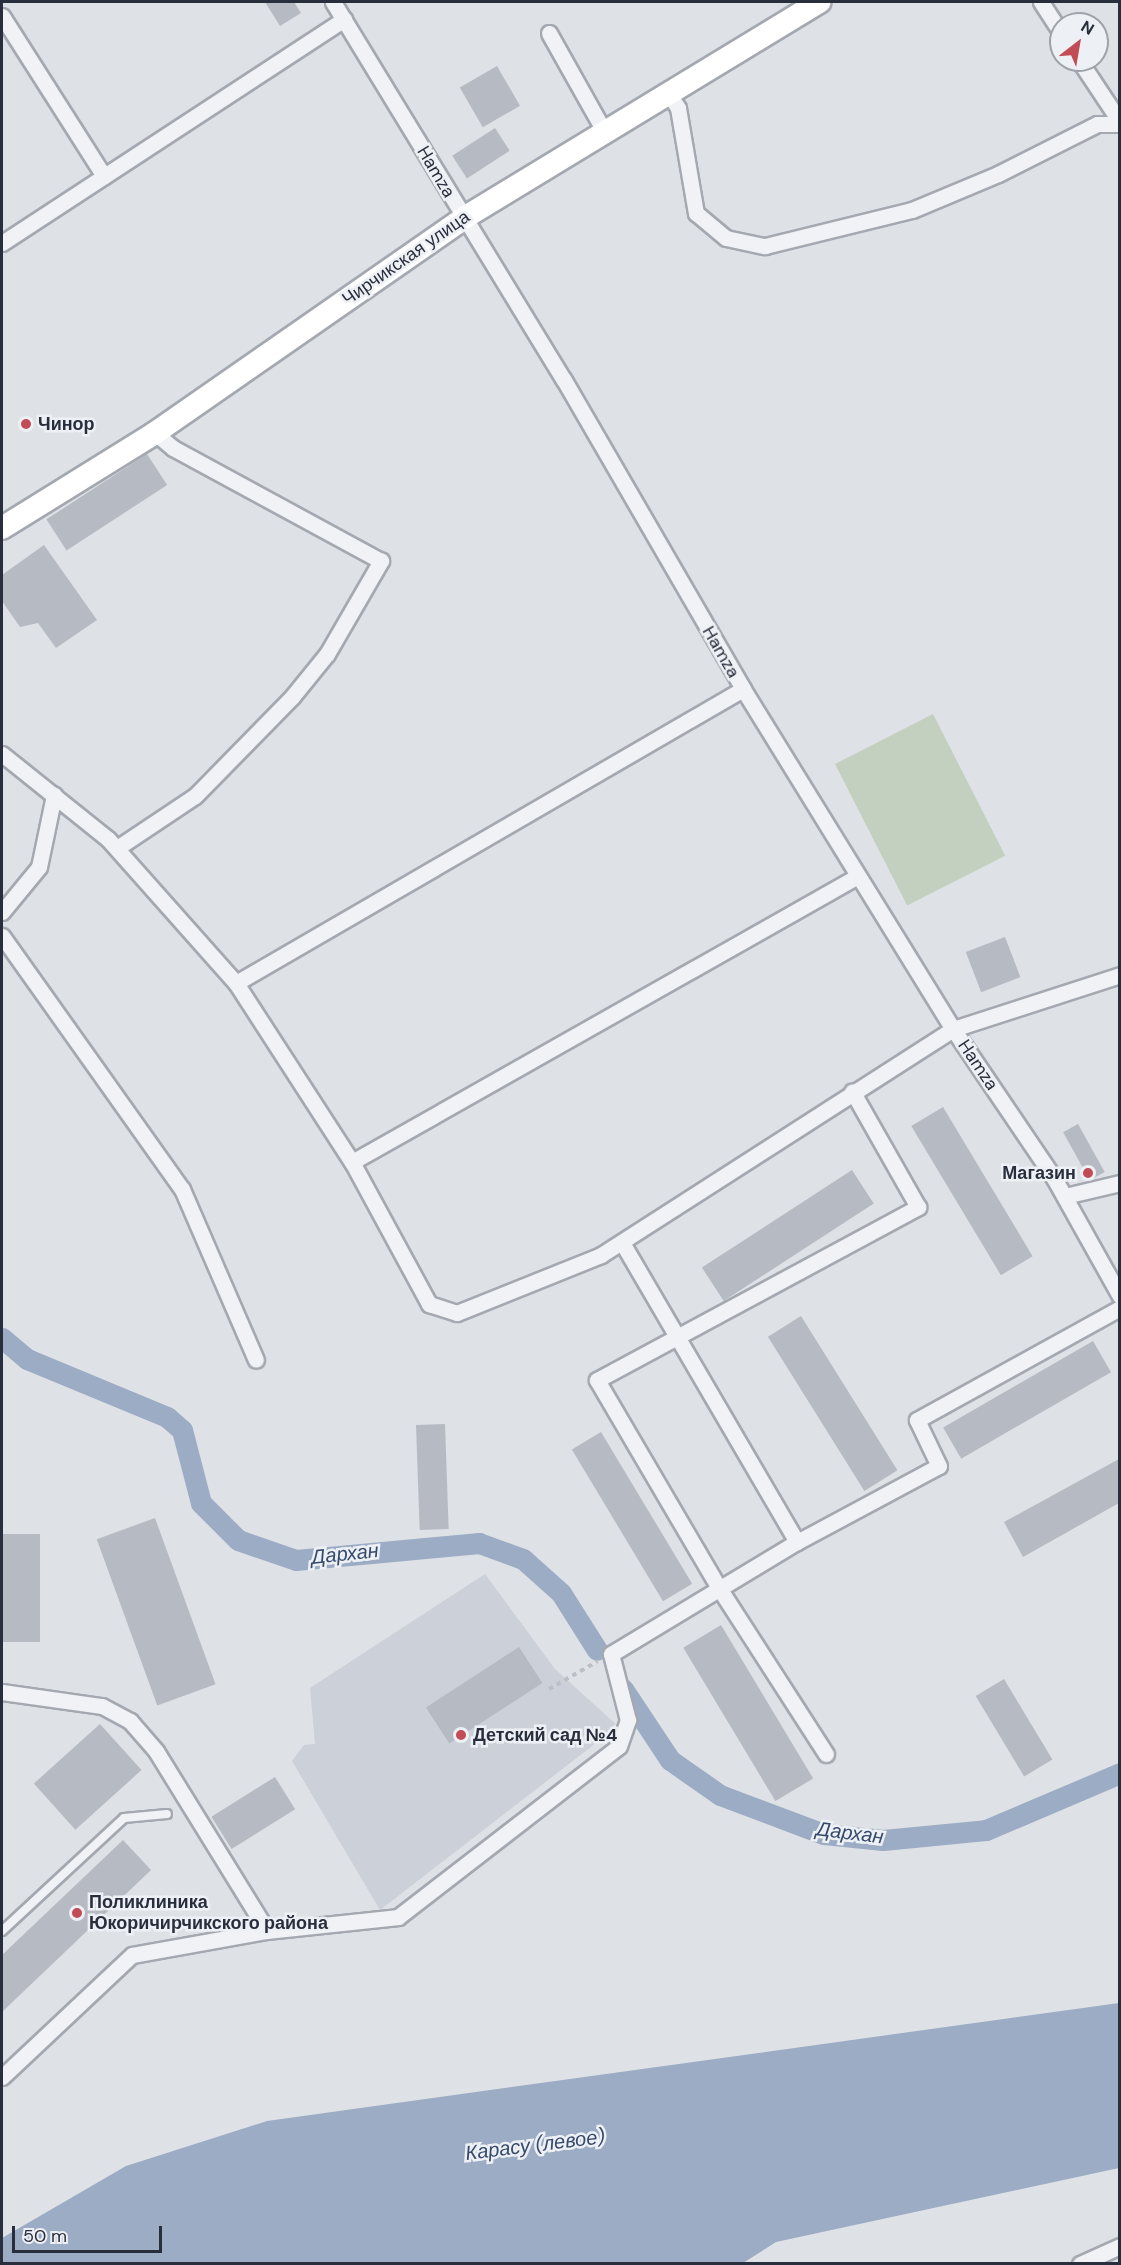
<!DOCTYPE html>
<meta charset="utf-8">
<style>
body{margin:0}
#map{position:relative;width:1121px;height:2265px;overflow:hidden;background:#dee1e6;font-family:"DM Sans",sans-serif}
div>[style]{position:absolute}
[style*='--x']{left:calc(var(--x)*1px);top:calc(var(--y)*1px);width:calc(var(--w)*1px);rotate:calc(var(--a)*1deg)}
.built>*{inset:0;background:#ccd0d8}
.green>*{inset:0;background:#c3d0c0;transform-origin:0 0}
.water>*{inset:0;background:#9cacc4}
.canal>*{height:21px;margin:-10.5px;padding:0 10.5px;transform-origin:10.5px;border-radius:10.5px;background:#9cacc4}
.building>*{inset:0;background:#b6bac3;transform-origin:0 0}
.path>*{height:4px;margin-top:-2px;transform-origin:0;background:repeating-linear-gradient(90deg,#bcbfc5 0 4.5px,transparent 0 9px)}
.roads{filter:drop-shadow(2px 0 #a4a8b0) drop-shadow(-2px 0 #a4a8b0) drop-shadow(0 2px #a4a8b0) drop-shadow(0 -2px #a4a8b0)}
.lane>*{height:8px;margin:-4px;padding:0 4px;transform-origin:4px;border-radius:4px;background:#f0f2f5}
.street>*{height:15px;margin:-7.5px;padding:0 7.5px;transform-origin:7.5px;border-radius:7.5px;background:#f0f2f5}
.secondary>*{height:22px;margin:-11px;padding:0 11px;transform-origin:11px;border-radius:11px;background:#fff}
.dots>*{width:16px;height:16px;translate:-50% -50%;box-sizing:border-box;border:3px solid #edf0f4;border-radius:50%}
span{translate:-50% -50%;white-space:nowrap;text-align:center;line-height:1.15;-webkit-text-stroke:5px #edf0f4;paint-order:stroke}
.street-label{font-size:18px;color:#292e3c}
.poi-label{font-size:18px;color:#292e3c;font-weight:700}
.left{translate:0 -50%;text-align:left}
.right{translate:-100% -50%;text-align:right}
.water-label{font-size:20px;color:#364a6c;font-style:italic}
.frame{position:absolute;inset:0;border:3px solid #292e3c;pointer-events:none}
.north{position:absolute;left:1049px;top:12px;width:60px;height:60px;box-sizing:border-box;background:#edf0f4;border:2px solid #9fa2aa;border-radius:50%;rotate:31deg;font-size:16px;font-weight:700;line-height:24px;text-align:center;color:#292e3c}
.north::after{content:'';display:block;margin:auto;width:21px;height:27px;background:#c24c55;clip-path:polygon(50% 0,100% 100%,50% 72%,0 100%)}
.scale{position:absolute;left:12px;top:2226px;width:150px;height:27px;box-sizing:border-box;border:3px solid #292e3c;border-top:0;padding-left:8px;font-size:18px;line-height:21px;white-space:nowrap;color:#292e3c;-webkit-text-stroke:4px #edf0f4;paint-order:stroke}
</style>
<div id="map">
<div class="built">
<i style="clip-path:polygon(485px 1574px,555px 1669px,618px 1726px,380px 1910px,292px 1761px,304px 1745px,315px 1744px,310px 1688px)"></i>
</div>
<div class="green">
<i style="left:933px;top:714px;width:159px;height:110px;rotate:63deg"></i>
</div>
<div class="water">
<i style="clip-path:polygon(1119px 2003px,1119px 2168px,776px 2242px,743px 2263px,2px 2263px,2px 2238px,126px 2166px,267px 2121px)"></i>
</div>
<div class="canal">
<i style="--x:2;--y:1338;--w:33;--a:40"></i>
<i style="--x:27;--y:1359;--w:152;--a:22.5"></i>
<i style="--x:167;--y:1417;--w:20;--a:41"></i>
<i style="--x:182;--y:1430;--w:75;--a:75.4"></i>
<i style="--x:201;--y:1503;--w:52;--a:45"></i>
<i style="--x:238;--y:1540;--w:61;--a:19"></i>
<i style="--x:296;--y:1560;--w:184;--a:-5.3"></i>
<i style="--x:479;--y:1543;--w:47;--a:20"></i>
<i style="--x:523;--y:1559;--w:51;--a:41.8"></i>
<i style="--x:561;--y:1593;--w:67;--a:57.7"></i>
<i style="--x:623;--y:1689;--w:85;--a:56.5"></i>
<i style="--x:670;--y:1760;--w:61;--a:35"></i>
<i style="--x:720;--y:1795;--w:111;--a:20.6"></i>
<i style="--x:824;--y:1834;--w:59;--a:5.8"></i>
<i style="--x:883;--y:1840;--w:103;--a:-5.5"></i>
<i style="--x:986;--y:1830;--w:146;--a:-23"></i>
</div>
<div class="building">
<i style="clip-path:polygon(265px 2px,294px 2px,301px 13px,280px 26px)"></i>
<i style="left:497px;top:66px;width:46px;height:43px;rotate:60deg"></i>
<i style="left:495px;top:128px;width:27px;height:51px;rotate:57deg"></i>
<i style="left:147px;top:454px;width:37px;height:120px;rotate:57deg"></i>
<i style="clip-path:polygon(44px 545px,97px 620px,56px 648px,38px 623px,20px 627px,2px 601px,2px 575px)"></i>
<i style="left:1005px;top:937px;width:43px;height:42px;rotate:69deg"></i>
<i style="left:943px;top:1107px;width:174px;height:37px;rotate:59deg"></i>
<i style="left:1078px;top:1124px;width:55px;height:17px;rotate:61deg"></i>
<i style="left:852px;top:1170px;width:40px;height:179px;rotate:57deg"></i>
<i style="left:801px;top:1316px;width:182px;height:39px;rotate:58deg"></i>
<i style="left:1093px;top:1341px;width:36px;height:173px;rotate:60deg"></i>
<i style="left:445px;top:1424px;width:105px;height:29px;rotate:88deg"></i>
<i style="left:601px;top:1432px;width:177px;height:34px;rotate:59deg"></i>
<i style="clip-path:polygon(1119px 1459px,1119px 1503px,1023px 1557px,1004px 1522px)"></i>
<i style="left:155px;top:1518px;width:177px;height:62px;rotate:70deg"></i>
<i style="left:2px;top:1534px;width:38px;height:108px"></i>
<i style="left:721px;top:1625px;width:179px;height:44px;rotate:59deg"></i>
<i style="left:519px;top:1647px;width:43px;height:111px;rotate:57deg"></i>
<i style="left:1004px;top:1679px;width:94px;height:33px;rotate:59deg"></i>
<i style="left:100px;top:1724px;width:62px;height:89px;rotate:48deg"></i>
<i style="left:275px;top:1777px;width:38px;height:75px;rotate:58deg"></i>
<i style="clip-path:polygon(123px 1840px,151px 1870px,2px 2012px,2px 1955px)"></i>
</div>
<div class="path">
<i style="--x:549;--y:1689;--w:56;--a:-29.7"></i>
</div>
<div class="roads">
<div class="lane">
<i style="--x:2;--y:1931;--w:166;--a:-42.8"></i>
<i style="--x:124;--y:1818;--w:43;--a:-5.3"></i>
</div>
<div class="street">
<i style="--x:333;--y:2;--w:443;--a:58.6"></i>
<i style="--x:564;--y:380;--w:357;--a:59.9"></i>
<i style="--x:743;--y:689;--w:400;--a:58.3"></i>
<i style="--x:953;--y:1029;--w:180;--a:55.9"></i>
<i style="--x:1054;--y:1178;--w:135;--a:60.8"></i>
<i style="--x:1041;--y:2;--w:37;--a:57"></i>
<i style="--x:2;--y:16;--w:190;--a:57.5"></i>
<i style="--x:549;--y:33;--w:112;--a:60.7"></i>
<i style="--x:1079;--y:60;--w:74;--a:56.5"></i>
<i style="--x:668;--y:93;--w:18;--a:56"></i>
<i style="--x:678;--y:108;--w:107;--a:80.3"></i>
<i style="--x:696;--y:213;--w:39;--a:40"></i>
<i style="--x:726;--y:238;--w:40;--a:12"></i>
<i style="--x:765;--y:246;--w:151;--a:-13.8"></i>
<i style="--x:912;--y:210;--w:93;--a:-22.7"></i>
<i style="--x:998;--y:174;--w:111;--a:-26.8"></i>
<i style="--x:1097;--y:124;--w:23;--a:0"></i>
<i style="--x:2;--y:243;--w:409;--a:-33.2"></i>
<i style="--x:2;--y:754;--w:136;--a:38.7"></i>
<i style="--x:108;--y:839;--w:193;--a:48.4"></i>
<i style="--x:236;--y:983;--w:213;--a:57.1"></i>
<i style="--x:352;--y:1162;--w:162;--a:61.5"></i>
<i style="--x:429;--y:1304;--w:29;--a:18"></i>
<i style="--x:457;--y:1313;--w:155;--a:-21.9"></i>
<i style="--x:601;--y:1255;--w:418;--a:-32.7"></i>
<i style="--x:953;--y:1029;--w:176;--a:-17.9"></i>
<i style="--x:117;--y:848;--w:94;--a:-33.7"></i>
<i style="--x:195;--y:796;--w:139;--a:-45.6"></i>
<i style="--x:292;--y:697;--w:55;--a:-50.9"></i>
<i style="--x:327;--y:654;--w:108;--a:-59.9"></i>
<i style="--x:381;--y:561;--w:237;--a:-151.5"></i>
<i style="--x:173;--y:448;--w:23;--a:-140"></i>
<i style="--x:2;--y:912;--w:58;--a:-50.6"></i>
<i style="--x:39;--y:867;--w:74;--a:-78.2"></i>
<i style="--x:2;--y:936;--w:310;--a:54.6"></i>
<i style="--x:182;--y:1189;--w:186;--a:66.6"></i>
<i style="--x:236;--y:983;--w:586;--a:-30.11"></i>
<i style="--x:352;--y:1162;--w:581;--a:-29.48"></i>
<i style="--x:1065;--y:1196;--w:57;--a:-13.3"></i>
<i style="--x:797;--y:1542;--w:161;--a:-28.2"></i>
<i style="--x:939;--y:1466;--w:51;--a:-115.6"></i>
<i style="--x:917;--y:1420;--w:232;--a:-28.9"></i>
<i style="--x:2;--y:1692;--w:101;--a:8"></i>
<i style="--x:102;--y:1706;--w:32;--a:28"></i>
<i style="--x:130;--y:1721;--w:40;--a:49"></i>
<i style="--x:156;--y:1751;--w:211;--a:58.3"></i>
<i style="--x:826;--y:1754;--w:197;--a:-122.8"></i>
<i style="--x:719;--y:1588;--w:241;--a:-120.4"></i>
<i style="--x:597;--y:1380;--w:365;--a:-28.3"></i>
<i style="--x:918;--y:1207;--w:133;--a:-119.6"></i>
<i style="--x:2;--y:2077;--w:178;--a:-43.2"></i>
<i style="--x:132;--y:1955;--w:137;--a:-10.1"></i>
<i style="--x:267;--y:1931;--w:132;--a:-6.1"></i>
<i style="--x:398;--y:1917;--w:279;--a:-37.7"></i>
<i style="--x:619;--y:1746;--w:28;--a:-71"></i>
<i style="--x:628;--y:1720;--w:68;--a:-104.4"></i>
<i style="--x:611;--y:1654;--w:217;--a:-31.1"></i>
<i style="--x:797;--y:1542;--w:346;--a:-120.3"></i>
<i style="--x:1080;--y:2264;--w:44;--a:-24.2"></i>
</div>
<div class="secondary">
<i style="--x:2;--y:528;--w:180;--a:-31.8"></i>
<i style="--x:155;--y:433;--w:376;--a:-34.8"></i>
<i style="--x:464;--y:218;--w:416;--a:-31.3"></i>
</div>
</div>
<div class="dots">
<i style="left:26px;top:424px;background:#c24c55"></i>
<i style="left:1088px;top:1173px;background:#c24c55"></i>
<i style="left:461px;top:1735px;background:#c24c55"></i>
<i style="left:77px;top:1913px;background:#c24c55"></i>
</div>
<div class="street-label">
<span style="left:436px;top:172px;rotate:59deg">Hamza</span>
<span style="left:406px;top:258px;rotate:-35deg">Чирчикская улица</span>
<span style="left:721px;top:652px;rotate:60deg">Hamza</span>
<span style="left:978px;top:1065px;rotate:56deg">Hamza</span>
</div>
<div class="poi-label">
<span class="left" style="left:38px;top:424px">Чинор</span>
<span class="right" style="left:1076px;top:1173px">Магазин</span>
<span class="left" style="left:473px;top:1735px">Детский сад №4</span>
<span class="left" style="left:89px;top:1913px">Поликлиника<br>Юкоричирчикского района</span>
</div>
<div class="water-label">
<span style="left:345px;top:1554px;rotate:-6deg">Дархан</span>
<span style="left:850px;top:1833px;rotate:7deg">Дархан</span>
<span style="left:535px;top:2145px;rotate:-7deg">Карасу (левое)</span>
</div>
<div class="frame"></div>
<div class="north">N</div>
<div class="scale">50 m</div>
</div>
